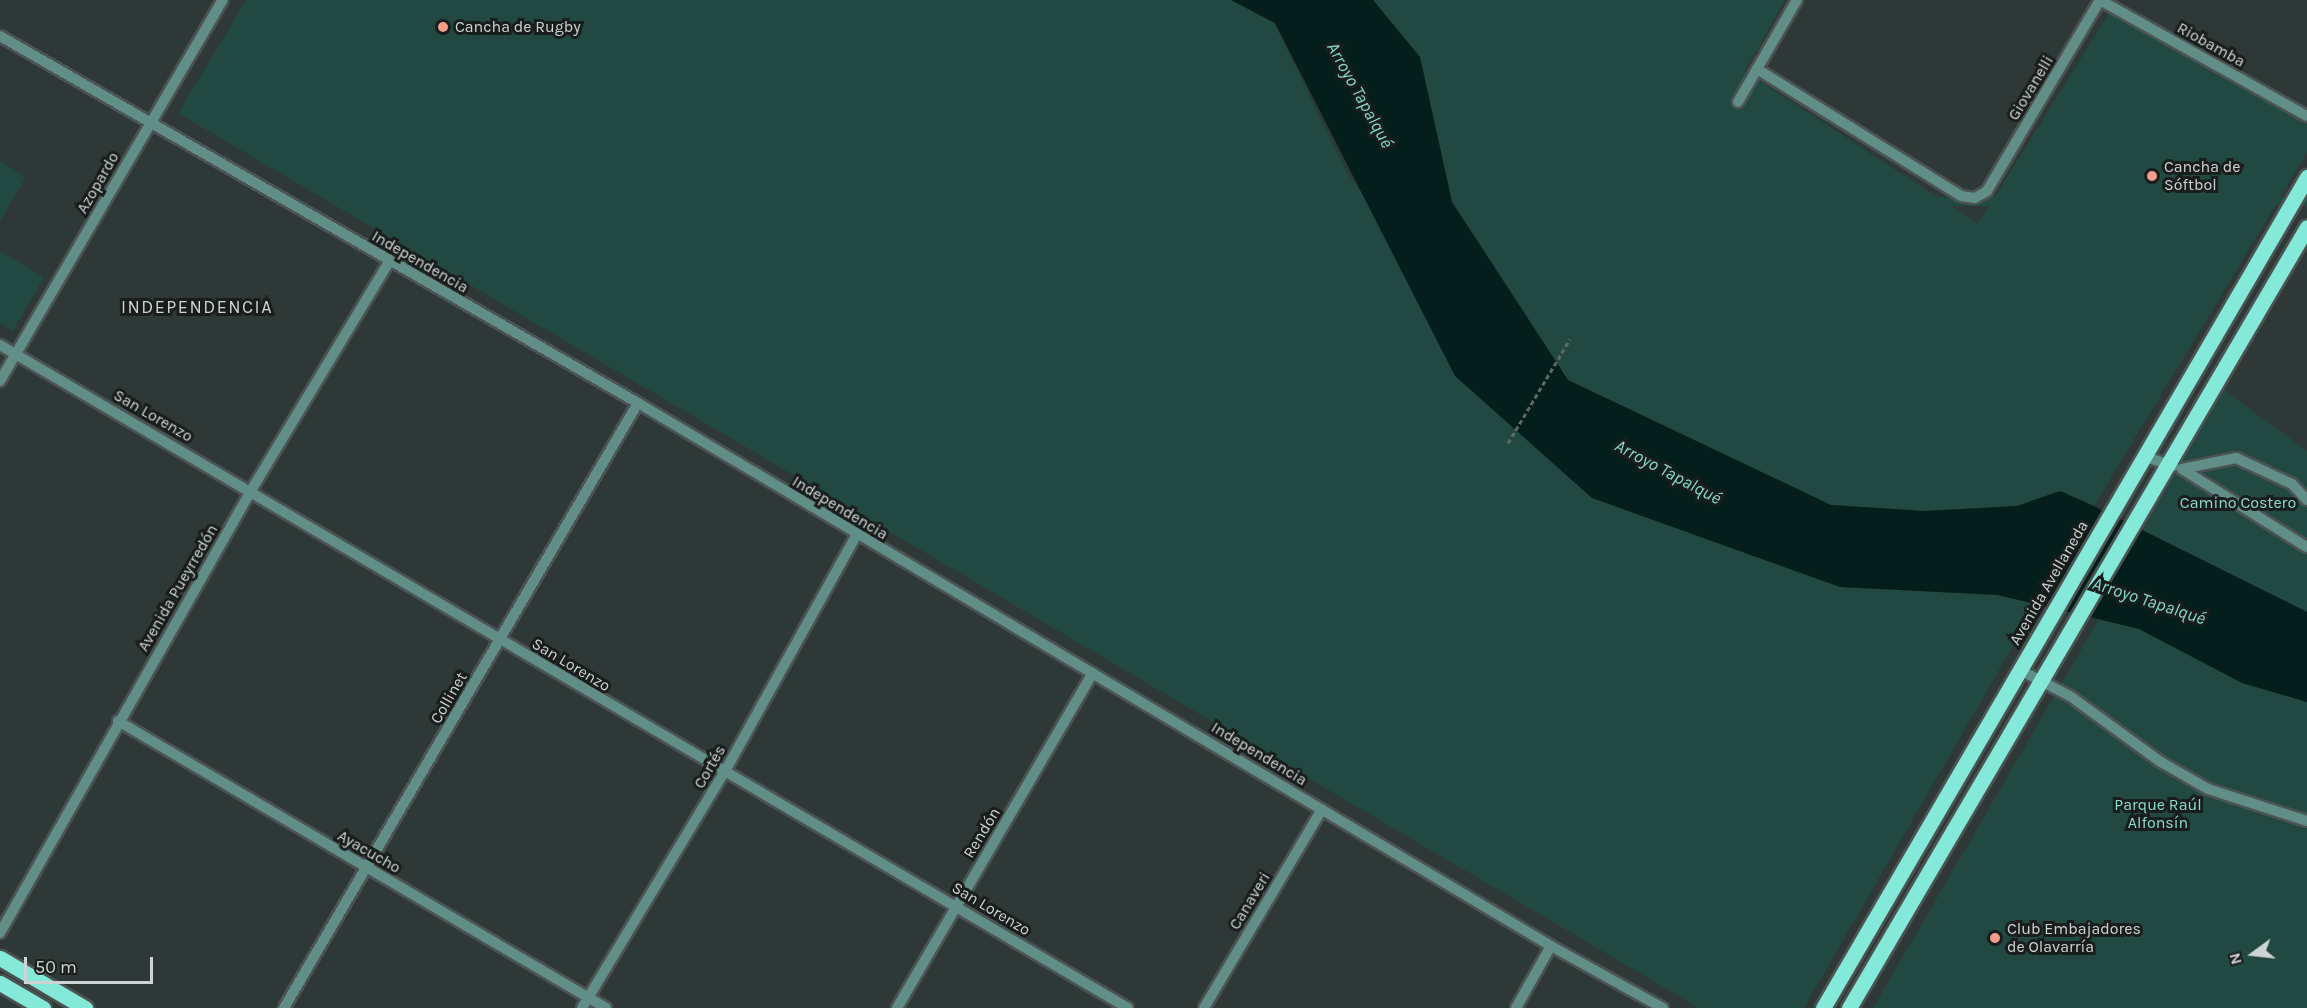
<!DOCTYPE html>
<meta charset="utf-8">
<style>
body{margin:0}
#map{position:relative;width:2307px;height:1008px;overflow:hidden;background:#2e3836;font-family:Karla,sans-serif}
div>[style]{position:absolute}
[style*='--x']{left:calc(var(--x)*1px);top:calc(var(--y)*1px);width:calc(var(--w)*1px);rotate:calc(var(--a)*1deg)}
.green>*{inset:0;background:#224842;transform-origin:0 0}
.water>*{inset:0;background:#041f1b}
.path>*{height:3px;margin-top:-1.5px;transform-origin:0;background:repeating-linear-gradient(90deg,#5f6866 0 4.5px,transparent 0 7.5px)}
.roads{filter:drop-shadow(2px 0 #4b5452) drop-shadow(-2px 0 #4b5452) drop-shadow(0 2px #4b5452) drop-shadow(0 -2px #4b5452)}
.minor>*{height:10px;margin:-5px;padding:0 5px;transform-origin:5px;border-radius:5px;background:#618f87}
.major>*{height:15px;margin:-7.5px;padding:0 7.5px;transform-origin:7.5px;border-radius:7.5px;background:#84e9d9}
.dots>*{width:16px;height:16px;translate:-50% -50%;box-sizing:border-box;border:3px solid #191e1d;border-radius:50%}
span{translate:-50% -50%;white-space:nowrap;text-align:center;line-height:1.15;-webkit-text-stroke:6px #191e1d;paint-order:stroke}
.poi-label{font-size:16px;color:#ced4d3}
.left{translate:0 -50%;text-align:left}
.street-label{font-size:16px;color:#ced4d3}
.park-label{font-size:16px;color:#88decf}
.water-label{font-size:18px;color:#83d9ca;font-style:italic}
.neighbourhood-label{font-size:18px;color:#ced4d3;letter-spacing:1.5px}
.north{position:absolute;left:2223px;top:924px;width:60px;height:60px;-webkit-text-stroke:4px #191e1d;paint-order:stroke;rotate:255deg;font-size:16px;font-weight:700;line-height:24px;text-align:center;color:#ced4d3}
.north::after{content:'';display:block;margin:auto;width:21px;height:27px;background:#ced4d3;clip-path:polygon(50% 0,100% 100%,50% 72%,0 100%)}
.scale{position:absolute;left:24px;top:957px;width:129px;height:27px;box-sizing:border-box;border:3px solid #ced4d3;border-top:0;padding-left:8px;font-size:18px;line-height:21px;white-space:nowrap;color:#ced4d3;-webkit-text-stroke:4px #191e1d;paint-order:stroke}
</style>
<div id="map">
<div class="green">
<i style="clip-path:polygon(246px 0,1231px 0,1274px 23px,1348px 174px,1569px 475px,1592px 498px,1840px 587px,1998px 595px,2037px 604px,1804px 1008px,1699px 1008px,178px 113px)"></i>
<i style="clip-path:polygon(1373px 0,1785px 0,1745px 71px,1978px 224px,2109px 13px,2307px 124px,2307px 153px,2094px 506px,2060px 491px,2017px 506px,1925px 511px,1831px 505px,1568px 380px,1452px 202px,1420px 57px)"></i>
<i style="clip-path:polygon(0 161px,26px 177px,0 221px)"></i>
<i style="left:2307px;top:197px;width:9px;height:940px;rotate:90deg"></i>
<i style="clip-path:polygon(0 251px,44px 277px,13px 331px,0 323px)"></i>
<i style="clip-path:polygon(2224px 390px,2307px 451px,2307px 612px,2142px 531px)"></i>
<i style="clip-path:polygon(2099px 619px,2139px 629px,2242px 683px,2307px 702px,2307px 1008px,1873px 1008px)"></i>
</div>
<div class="water">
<i style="clip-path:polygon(1231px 0,1373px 0,1420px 57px,1452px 202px,1568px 380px,1831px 505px,1925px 511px,2017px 506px,2060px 491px,2094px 506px,2307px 612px,2307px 702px,2242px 683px,2139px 629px,1998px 595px,1840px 587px,1592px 498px,1455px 376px,1275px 23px)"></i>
</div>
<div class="path">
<i style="--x:1508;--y:443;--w:121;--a:-59.2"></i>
</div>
<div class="roads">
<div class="minor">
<i style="--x:2100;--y:0;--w:237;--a:29.3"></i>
<i style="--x:0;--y:36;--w:736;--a:29.91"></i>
<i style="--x:638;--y:403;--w:1062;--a:30.74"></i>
<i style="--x:1551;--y:946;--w:128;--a:29"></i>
<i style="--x:1757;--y:69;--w:240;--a:31.9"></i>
<i style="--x:1961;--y:196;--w:14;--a:8"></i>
<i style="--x:1975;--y:198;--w:14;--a:-30"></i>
<i style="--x:1987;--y:191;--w:222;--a:-59.4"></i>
<i style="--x:1738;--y:102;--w:118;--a:-60"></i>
<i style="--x:0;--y:345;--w:1308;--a:30.45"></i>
<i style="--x:0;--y:381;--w:441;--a:-59.7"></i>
<i style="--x:2143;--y:456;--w:32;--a:18"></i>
<i style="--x:2307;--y:500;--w:22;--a:-133"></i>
<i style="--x:2292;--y:484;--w:62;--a:-155.1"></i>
<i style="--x:2236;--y:458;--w:55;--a:168.5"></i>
<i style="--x:2182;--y:469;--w:147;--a:32"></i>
<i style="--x:2020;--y:670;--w:56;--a:27.5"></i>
<i style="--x:2070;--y:696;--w:112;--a:36"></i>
<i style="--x:2161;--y:762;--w:54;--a:29.9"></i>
<i style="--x:2208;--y:789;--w:104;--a:17.9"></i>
<i style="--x:118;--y:721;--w:566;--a:30.46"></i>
<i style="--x:0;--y:933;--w:511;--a:-60.42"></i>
<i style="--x:252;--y:489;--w:265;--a:-58.9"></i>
<i style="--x:284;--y:1008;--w:701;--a:-59.67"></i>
<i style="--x:582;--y:1008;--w:275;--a:-58.9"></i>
<i style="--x:724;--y:773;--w:271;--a:-60.9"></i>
<i style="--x:897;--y:1008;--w:388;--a:-59.7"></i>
<i style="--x:1204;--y:1008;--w:231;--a:-59.3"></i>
<i style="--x:1516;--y:1008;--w:71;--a:-60.6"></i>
</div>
<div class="major">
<i style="--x:0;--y:958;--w:99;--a:30.5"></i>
<i style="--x:0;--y:983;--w:50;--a:30.2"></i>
<i style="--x:1823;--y:1008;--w:962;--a:-59.78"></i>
<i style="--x:1849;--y:1008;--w:905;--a:-59.61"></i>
</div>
</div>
<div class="dots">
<i style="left:443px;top:27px;background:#f49d8b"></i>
<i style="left:2152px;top:176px;background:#f49d8b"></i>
<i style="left:1995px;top:938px;background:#f49d8b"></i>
</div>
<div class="poi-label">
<span class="left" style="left:455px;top:27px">Cancha de Rugby</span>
<span class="left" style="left:2164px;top:176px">Cancha de<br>Sóftbol</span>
<span class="left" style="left:2007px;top:938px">Club Embajadores<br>de Olavarría</span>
</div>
<div class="street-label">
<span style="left:2211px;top:45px;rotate:29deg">Riobamba</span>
<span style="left:2031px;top:88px;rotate:-59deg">Giovanelli</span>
<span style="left:98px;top:183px;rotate:-60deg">Azopardo</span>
<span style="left:420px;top:262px;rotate:30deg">Independencia</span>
<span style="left:153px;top:416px;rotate:30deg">San Lorenzo</span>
<span style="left:840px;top:508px;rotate:31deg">Independencia</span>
<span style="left:2049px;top:583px;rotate:-60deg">Avenida Avellaneda</span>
<span style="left:178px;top:588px;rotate:-60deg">Avenida Pueyrredón</span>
<span style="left:571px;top:665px;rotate:31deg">San Lorenzo</span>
<span style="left:449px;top:698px;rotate:-60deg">Collinet</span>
<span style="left:1259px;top:754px;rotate:31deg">Independencia</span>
<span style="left:710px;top:767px;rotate:-60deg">Cortés</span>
<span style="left:982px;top:833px;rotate:-59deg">Rendón</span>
<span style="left:369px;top:852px;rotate:30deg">Ayacucho</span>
<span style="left:1250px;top:901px;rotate:-59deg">Canaveri</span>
<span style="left:991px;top:909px;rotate:31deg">San Lorenzo</span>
</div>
<div class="park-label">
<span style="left:2238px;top:503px">Camino Costero</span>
<span style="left:2158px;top:814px">Parque Raúl<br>Alfonsín</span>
</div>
<div class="water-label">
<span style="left:1360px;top:95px;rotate:61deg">Arroyo Tapalqué</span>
<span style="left:1668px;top:472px;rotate:28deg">Arroyo Tapalqué</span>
<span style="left:2149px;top:601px;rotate:18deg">Arroyo Tapalqué</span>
</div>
<div class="neighbourhood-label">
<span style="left:197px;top:307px">INDEPENDENCIA</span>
</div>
<div class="north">N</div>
<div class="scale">50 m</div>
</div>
